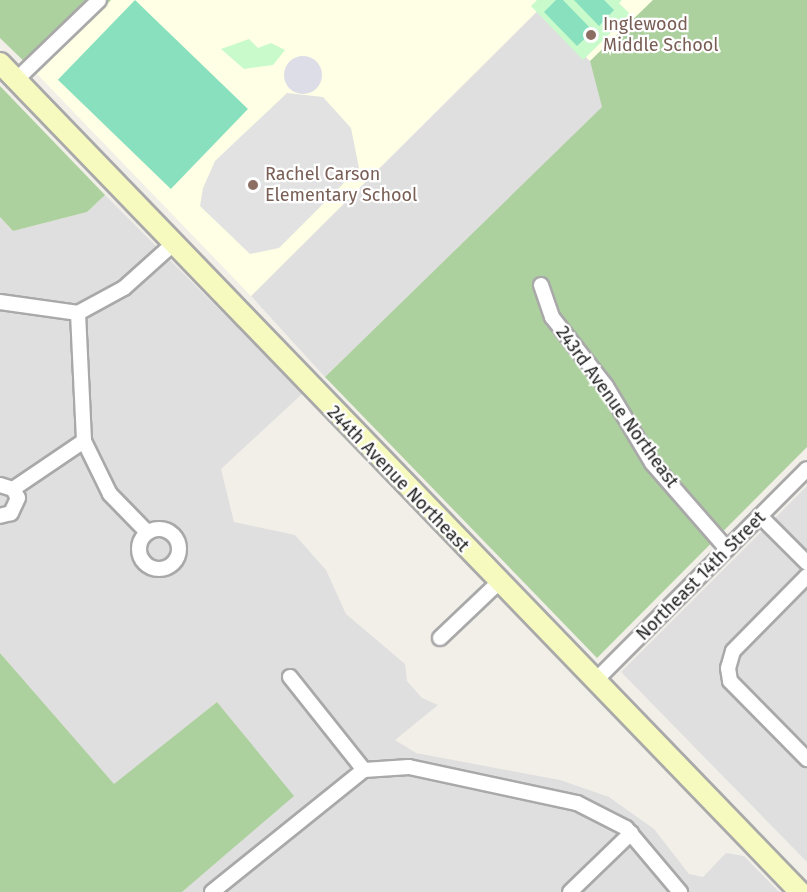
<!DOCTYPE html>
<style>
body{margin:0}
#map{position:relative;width:807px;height:892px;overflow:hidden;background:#f2efe9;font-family:"Fira Sans",sans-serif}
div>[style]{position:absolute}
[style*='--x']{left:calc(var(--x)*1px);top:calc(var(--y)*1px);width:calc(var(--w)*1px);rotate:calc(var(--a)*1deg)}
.residential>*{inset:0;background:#e0dfdf}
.education>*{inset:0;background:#ffffe5}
.forest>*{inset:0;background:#add19e}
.park>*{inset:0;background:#c8facc}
.pitch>*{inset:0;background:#88e0be;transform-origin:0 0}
.parking>*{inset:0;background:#e2e2e2}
.plaza>*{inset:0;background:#dddde8}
.round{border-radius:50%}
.roads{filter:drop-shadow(2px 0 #a9a9a9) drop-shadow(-2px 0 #a9a9a9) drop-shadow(0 2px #a9a9a9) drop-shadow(0 -2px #a9a9a9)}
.street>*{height:14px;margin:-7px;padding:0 7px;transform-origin:7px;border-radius:7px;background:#fff}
.street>.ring{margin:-7px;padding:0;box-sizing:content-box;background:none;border:14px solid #fff;border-radius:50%}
.secondary>*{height:20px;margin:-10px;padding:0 10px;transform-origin:10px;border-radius:10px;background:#f7fabf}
.dots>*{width:16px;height:16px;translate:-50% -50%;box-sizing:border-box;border:3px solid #fff;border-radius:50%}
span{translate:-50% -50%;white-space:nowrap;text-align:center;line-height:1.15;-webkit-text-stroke:4.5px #fff;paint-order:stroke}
.education-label{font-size:18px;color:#785e54}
.left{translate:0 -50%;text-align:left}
.street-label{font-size:18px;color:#222}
</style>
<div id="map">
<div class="residential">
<i style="clip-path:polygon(540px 9px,590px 61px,603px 107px,325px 377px,251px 296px)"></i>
<i style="clip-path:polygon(105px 195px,303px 393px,221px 469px,234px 522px,295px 535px,326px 570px,346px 614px,405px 664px,407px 681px,422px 698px,438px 705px,395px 740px,416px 753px,560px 780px,609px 797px,654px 829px,689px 874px,703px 877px,726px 853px,744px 856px,779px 892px,182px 892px,293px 796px,217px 702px,114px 785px,0 653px,0 217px,13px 231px,87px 212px)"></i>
<i style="clip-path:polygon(807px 486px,807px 862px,621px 672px)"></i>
</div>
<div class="education">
<i style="clip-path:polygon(111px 0,653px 0,590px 61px,539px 9px,251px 296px,36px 73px)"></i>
</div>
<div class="forest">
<i style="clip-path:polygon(0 0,111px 0,36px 73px,0 38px)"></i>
<i style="clip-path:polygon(653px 0,807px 0,807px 447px,597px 658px,325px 377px,602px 107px,590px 61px)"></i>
<i style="clip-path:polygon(0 86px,105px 195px,87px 212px,13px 231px,0 217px)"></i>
<i style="clip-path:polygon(0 653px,114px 784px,217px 702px,294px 796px,182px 892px,0 892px)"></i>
</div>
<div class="park">
<i style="clip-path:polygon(537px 0,622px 0,619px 3px,630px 14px,583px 60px,531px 6px)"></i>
<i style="clip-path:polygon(249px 39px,258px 48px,271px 43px,285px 50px,273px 65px,244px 69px,221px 49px)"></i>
</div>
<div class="pitch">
<i style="left:135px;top:0;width:157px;height:111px;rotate:44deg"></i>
<i style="clip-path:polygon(556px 0,563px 0,593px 31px,577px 46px,544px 12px)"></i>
<i style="clip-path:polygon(574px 0,604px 0,614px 10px,599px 26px)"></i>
</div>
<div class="parking">
<i style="clip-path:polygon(287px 93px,323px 97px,351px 128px,359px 168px,279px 248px,250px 254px,200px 206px,203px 188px,215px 161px)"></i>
</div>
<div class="plaza">
<i class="round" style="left:284px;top:56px;width:38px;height:38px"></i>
</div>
<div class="roads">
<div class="street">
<i style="--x:16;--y:80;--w:115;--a:-43.9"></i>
<i style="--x:541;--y:285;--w:34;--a:71"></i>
<i style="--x:552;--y:317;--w:88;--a:52"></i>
<i style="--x:606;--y:386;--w:90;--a:59.1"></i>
<i style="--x:652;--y:463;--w:114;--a:48.9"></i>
<i style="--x:0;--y:302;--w:79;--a:8"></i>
<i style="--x:78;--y:313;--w:52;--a:-28.5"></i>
<i style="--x:124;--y:288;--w:64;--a:-41.9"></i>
<i style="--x:78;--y:313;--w:128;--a:87.3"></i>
<i style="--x:84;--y:441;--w:59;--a:63.9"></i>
<i style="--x:110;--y:494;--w:53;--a:45.8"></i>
<i style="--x:0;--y:485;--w:14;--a:17"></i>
<i style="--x:13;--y:489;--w:10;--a:61"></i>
<i style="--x:18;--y:498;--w:17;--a:115"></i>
<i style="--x:11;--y:513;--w:11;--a:165"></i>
<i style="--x:13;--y:489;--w:86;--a:-34.1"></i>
<i style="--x:760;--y:516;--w:66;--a:45"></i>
<i class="ring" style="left:139px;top:529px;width:26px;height:26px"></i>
<i style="--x:807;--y:576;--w:105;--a:134.6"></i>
<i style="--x:733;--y:651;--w:18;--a:106"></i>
<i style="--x:728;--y:668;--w:13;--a:81"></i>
<i style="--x:730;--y:681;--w:110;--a:45.4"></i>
<i style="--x:440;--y:638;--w:80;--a:-43.5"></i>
<i style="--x:290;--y:677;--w:119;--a:51.5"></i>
<i style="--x:594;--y:682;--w:301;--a:-45"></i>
<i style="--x:212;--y:892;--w:195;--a:-38.8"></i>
<i style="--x:364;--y:770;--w:45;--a:-3.8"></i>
<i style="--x:409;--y:767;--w:172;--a:12.1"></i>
<i style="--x:577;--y:803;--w:55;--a:27"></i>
<i style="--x:626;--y:828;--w:84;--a:49.8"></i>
<i style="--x:570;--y:892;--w:85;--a:-44"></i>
</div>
<div class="secondary">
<i style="--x:0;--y:63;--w:1152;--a:46.02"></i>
</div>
</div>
<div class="dots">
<i style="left:591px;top:35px;background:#8d6e63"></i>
<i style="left:253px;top:185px;background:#8d6e63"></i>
</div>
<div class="education-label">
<span class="left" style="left:603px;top:35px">Inglewood<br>Middle School</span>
<span class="left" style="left:265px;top:185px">Rachel Carson<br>Elementary School</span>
</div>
<div class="street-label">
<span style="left:617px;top:407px;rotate:54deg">243rd Avenue Northeast</span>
<span style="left:398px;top:479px;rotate:46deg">244th Avenue Northeast</span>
<span style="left:701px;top:576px;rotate:-45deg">Northeast 14th Street</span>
</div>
</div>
